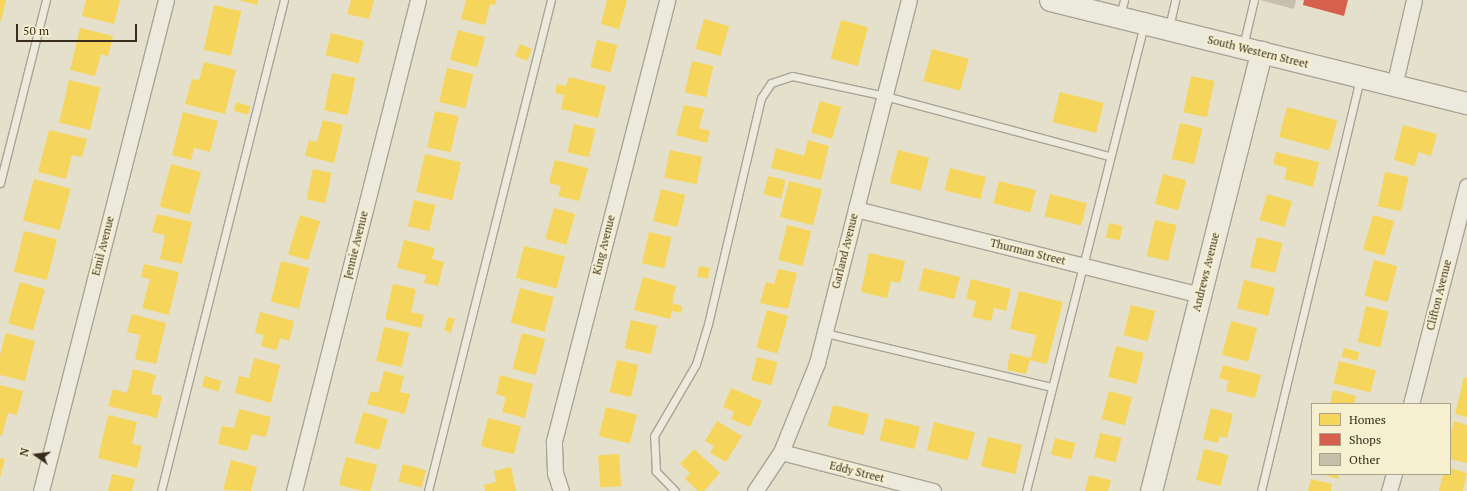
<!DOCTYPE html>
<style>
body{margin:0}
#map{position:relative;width:1467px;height:491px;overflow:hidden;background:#e4e0cc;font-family:"PT Serif",serif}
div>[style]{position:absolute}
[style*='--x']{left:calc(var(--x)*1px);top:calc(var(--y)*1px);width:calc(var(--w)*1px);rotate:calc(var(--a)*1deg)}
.homes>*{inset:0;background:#f6d55c;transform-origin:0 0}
.shops>*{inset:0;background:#d6604d}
.building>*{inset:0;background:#c8beac}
.roads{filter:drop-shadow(1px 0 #a9a495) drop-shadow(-1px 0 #a9a495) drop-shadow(0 1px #a9a495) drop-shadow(0 -1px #a9a495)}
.lane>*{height:7px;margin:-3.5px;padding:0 3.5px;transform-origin:3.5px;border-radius:3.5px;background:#ece9dd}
.street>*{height:15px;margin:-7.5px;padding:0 7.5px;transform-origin:7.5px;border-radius:7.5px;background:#ece9dd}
.secondary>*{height:21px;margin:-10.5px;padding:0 10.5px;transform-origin:10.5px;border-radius:10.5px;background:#ece9dd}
span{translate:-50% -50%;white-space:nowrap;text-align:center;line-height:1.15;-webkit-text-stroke:4px #f6f0d1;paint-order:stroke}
.street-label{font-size:11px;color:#382d1d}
.legend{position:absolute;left:1311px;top:403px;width:140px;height:72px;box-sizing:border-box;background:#f6f0d1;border:1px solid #aaa289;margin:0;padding:5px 7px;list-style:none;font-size:12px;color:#382d1d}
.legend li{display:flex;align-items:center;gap:8px;height:20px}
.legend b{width:20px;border:1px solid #aaa289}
.north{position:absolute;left:16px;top:435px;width:40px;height:40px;-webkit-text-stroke:3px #f6f0d1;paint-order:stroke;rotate:284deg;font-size:11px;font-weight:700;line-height:16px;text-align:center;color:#382d1d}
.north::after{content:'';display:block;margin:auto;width:14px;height:18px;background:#382d1d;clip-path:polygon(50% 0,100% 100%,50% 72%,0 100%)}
.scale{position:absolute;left:16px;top:24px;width:121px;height:18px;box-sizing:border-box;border:2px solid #382d1d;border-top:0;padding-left:5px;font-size:12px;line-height:14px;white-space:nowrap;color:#382d1d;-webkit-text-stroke:3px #f6f0d1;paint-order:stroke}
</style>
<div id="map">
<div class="homes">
<i style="clip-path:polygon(0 0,6px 0,1px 21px,0 21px)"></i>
<i style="clip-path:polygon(86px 0,120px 0,114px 24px,82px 16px)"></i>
<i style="clip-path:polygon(239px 0,258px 0,257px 5px)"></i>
<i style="clip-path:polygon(351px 0,374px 0,369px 19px,347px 14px)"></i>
<i style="clip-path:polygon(466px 0,496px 0,495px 5px,490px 4px,485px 25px,461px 19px)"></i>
<i style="clip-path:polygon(607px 0,627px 0,619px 29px,601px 24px)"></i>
<i style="left:214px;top:5px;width:28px;height:46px;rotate:13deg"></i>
<i style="left:704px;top:19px;width:26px;height:31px;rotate:16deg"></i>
<i style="left:841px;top:20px;width:28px;height:40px;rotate:15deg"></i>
<i style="clip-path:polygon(80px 28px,113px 36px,108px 56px,101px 54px,95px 76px,70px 70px)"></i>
<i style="left:458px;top:30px;width:28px;height:31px;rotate:15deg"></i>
<i style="left:331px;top:33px;width:34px;height:23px;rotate:14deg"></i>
<i style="left:597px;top:40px;width:21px;height:28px;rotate:14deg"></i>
<i style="left:520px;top:44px;width:13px;height:13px;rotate:23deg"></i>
<i style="left:932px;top:49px;width:38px;height:33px;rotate:15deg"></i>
<i style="left:692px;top:61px;width:22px;height:32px;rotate:13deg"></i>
<i style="clip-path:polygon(204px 62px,236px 70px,225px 114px,185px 104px,192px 79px,199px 80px)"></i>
<i style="left:447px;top:68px;width:27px;height:35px;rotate:13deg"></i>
<i style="left:332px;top:73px;width:24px;height:38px;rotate:12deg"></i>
<i style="left:1191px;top:76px;width:24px;height:37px;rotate:12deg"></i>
<i style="clip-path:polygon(569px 77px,606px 86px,598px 118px,561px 109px,564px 95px,555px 93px,557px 84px,566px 86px)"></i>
<i style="left:69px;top:80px;width:32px;height:44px;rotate:13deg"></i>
<i style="left:1060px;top:92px;width:45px;height:31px;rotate:14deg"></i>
<i style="left:820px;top:101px;width:22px;height:33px;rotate:16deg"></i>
<i style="left:236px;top:102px;width:15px;height:9px;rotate:16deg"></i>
<i style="clip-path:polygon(684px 105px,704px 109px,699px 128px,710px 131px,707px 143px,676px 135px)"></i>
<i style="left:1287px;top:107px;width:52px;height:31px;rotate:15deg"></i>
<i style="left:435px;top:111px;width:24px;height:37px;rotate:12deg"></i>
<i style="clip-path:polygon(183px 112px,218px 121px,210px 152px,194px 148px,191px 160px,172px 155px)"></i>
<i style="clip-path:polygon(323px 120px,343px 125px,334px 163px,305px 156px,309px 140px,317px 142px)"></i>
<i style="left:1180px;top:123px;width:23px;height:37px;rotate:13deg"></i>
<i style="left:574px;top:124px;width:22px;height:29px;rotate:13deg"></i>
<i style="clip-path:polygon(1403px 125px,1437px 134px,1431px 156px,1418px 152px,1415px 166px,1394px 160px)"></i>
<i style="clip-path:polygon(49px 130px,87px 139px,82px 157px,72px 155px,66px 179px,38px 172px)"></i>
<i style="clip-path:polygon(808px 140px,829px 146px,821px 180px,771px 168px,776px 148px,804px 156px)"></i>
<i style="left:670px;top:150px;width:33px;height:28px;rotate:12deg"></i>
<i style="left:898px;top:150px;width:32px;height:34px;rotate:14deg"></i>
<i style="clip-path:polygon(1276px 152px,1319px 162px,1313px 187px,1284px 179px,1287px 168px,1273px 164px)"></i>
<i style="left:425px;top:154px;width:37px;height:39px;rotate:13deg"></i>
<i style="clip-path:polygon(555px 160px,588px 168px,579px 201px,558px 196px,561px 186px,549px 183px)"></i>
<i style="left:171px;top:164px;width:31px;height:44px;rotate:15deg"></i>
<i style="left:950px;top:168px;width:37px;height:23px;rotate:14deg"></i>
<i style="left:313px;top:169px;width:19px;height:31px;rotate:12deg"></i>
<i style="left:1385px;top:172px;width:24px;height:35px;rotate:12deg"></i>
<i style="left:1163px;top:174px;width:24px;height:31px;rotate:15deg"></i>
<i style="left:768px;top:176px;width:18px;height:19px;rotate:13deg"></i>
<i style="left:34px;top:179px;width:38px;height:43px;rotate:15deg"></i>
<i style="left:789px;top:181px;width:34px;height:37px;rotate:14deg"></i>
<i style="left:999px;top:181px;width:38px;height:23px;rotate:14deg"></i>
<i style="left:661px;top:189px;width:25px;height:33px;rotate:14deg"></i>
<i style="left:1050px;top:194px;width:38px;height:23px;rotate:14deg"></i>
<i style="left:1267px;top:194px;width:26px;height:27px;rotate:16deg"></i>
<i style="left:414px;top:200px;width:22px;height:27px;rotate:13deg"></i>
<i style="left:554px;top:208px;width:22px;height:32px;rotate:16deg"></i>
<i style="clip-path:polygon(157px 214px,192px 222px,182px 264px,160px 259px,165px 235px,152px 232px)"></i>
<i style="left:300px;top:215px;width:21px;height:41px;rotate:17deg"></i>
<i style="left:1373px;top:215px;width:22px;height:36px;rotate:16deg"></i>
<i style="left:1155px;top:220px;width:22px;height:37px;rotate:13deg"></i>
<i style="left:1109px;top:223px;width:14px;height:15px;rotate:12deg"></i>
<i style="left:787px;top:225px;width:25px;height:36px;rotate:14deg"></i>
<i style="left:24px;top:231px;width:34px;height:42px;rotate:14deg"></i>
<i style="left:649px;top:232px;width:23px;height:32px;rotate:13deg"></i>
<i style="left:1257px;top:237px;width:26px;height:31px;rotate:13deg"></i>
<i style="clip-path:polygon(404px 240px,435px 248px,432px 259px,444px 262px,438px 286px,424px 283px,426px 275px,397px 268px)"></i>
<i style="left:524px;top:246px;width:42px;height:33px;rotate:14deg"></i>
<i style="clip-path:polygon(869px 253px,905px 261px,900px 283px,891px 281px,887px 298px,861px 292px)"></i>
<i style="left:1374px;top:260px;width:24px;height:37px;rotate:15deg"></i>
<i style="left:281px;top:261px;width:29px;height:42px;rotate:14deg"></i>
<i style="clip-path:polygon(144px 264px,179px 272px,169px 315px,142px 308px,150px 279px,141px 277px)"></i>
<i style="left:699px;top:266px;width:11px;height:11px;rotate:10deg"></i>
<i style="left:924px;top:268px;width:37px;height:23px;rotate:14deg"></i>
<i style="clip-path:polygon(778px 269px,797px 273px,788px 309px,760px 303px,766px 282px,774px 284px)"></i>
<i style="clip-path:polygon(643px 277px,676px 286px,672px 303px,682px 306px,681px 313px,672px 311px,670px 319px,634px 310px)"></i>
<i style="clip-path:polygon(971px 279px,1011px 289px,1006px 311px,994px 308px,991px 321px,972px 317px,976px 301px,966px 299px)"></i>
<i style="left:1244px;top:280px;width:32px;height:29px;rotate:14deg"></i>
<i style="left:20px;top:282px;width:26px;height:43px;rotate:16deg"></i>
<i style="clip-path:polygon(393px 284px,416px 289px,411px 312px,424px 315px,421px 328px,385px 319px)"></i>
<i style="left:520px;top:288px;width:35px;height:36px;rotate:15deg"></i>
<i style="clip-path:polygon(1019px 291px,1063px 302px,1047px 364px,1030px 360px,1026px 374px,1007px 370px,1010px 353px,1031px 358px,1036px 335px,1010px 329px)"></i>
<i style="left:1131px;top:305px;width:25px;height:31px;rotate:14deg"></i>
<i style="left:1366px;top:306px;width:23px;height:37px;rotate:13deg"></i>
<i style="left:767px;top:310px;width:22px;height:39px;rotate:16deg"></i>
<i style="clip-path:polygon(260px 312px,294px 321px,289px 341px,280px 338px,277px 350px,261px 346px,264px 335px,255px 333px)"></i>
<i style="clip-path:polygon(132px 314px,166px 323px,156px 364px,135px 359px,140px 335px,127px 332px)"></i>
<i style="left:448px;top:317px;width:7px;height:14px;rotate:16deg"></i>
<i style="left:631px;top:320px;width:27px;height:29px;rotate:13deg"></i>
<i style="left:1231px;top:321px;width:27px;height:35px;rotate:15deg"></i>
<i style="left:384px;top:327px;width:26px;height:35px;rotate:13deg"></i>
<i style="clip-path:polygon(6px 333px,35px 341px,25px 381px,0 375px,0 355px)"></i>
<i style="left:522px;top:333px;width:24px;height:37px;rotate:15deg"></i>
<i style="left:1116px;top:346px;width:29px;height:32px;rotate:14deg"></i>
<i style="left:1344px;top:348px;width:16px;height:9px;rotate:15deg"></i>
<i style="left:757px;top:357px;width:21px;height:24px;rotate:14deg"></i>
<i style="clip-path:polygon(254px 358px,280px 365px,271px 403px,235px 393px,239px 376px,249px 378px)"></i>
<i style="left:617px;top:360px;width:22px;height:33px;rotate:13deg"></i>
<i style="left:1339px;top:361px;width:38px;height:23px;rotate:14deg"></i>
<i style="clip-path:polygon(1223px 365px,1261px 375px,1255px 398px,1226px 391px,1229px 381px,1219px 378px)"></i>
<i style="clip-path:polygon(133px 369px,156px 375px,151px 394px,162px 396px,157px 418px,108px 406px,113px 389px,127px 393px)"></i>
<i style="clip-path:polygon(384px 371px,404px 376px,400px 392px,410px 394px,405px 414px,367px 404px,371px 391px,378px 393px)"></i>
<i style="clip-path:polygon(500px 375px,533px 384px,525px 418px,502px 412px,506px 397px,496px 394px)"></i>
<i style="left:205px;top:376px;width:17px;height:11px;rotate:17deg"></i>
<i style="clip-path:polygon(1464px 377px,1467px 378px,1467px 417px,1455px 414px)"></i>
<i style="clip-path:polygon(0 385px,23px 391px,17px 415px,8px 413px,2px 436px,0 435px)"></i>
<i style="clip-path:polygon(731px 388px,762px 401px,750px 427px,731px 419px,734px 412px,723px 407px)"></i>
<i style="clip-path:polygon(1333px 390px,1356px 396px,1354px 404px,1330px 404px)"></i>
<i style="left:1109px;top:391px;width:24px;height:29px;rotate:15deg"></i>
<i style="left:833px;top:405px;width:37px;height:22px;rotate:14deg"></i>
<i style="left:606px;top:407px;width:32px;height:30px;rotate:14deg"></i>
<i style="clip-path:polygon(1211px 408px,1233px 414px,1227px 438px,1220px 436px,1218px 443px,1203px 439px)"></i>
<i style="clip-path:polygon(239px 409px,271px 417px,266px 437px,252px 434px,247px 451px,218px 444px,222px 426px,234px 428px)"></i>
<i style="left:363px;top:412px;width:26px;height:32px;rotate:16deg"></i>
<i style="clip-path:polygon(108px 415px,137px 422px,132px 444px,142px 446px,137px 468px,98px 458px)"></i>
<i style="left:488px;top:418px;width:34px;height:29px;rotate:14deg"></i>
<i style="left:885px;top:418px;width:36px;height:23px;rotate:14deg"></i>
<i style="clip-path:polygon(717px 421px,742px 436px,726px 462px,710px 453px,714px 446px,705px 441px)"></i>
<i style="clip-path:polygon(1454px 421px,1467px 425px,1467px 463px,1450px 459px,1450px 439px)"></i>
<i style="left:934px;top:422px;width:42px;height:29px;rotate:14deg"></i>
<i style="left:1100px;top:433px;width:22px;height:25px;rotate:13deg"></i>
<i style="left:988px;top:437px;width:35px;height:30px;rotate:13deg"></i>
<i style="left:1055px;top:438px;width:21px;height:17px;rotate:14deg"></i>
<i style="clip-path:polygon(694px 449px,720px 473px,704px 491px,698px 491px,685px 479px,690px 473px,680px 464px)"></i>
<i style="left:1204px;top:449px;width:25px;height:32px;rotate:14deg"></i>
<i style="left:619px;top:454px;width:32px;height:21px;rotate:86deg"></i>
<i style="left:346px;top:457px;width:32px;height:29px;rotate:14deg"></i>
<i style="clip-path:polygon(0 458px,5px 459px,0 478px)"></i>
<i style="clip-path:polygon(231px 460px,257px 467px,251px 491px,223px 490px)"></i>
<i style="left:403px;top:464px;width:24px;height:18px;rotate:15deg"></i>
<i style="clip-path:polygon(511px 467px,516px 491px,485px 491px,484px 485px,496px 482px,494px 471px)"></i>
<i style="clip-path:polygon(1450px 468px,1467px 473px,1463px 491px,1439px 491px,1443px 474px,1450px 474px)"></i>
<i style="clip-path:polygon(112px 474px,135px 479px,132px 491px,108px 491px)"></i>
<i style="clip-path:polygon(1321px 474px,1339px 474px,1338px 479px)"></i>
<i style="clip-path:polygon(1089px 475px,1111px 480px,1108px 491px,1085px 491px)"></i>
<i style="clip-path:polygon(1311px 479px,1332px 484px,1331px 491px,1308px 491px)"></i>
</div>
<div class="shops">
<i style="clip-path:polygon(1304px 0,1348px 0,1344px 16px,1303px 5px)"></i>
</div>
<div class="building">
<i style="clip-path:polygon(1260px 0,1296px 0,1294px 9px)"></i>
</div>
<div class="roads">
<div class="lane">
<i style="--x:1120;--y:15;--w:16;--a:-75"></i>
<i style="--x:1169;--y:27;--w:28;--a:-77"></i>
<i style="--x:1243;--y:46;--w:47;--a:-76.6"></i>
<i style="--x:0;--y:183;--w:189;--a:-75.9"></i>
<i style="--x:825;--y:333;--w:232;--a:13.4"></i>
<i style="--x:161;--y:491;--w:506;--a:-75.94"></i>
<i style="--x:428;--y:491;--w:506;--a:-75.94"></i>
<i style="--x:675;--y:491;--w:28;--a:-134"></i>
<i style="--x:656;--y:471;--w:35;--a:-93"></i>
<i style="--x:654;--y:436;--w:83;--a:-59.7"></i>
<i style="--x:696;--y:364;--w:42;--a:-73.3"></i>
<i style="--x:708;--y:324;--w:232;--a:-76.8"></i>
<i style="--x:761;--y:98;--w:18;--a:-56"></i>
<i style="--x:771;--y:83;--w:22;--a:-18"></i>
<i style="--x:792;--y:76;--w:95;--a:12.1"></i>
<i style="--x:885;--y:96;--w:232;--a:15"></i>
<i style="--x:1026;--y:491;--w:482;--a:-75.8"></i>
<i style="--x:1261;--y:491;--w:424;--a:-76.5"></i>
</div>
<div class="street">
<i style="--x:1394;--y:86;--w:88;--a:-76.9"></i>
<i style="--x:856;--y:209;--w:355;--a:14"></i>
<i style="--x:1411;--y:404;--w:225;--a:-75.6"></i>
<i style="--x:781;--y:452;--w:157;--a:14.4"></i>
<i style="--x:41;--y:491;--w:507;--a:-75.72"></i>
<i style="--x:294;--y:491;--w:506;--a:-75.83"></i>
<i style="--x:561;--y:491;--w:19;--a:-108"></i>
<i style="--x:555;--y:473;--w:32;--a:-92"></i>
<i style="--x:554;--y:441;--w:455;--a:-75.6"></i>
<i style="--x:755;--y:491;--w:47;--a:-56.3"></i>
<i style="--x:781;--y:452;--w:96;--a:-68"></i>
<i style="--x:817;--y:363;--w:374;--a:-75.8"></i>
<i style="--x:1389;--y:491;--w:18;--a:-74"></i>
</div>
<div class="secondary">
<i style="--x:1050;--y:0;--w:430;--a:13.9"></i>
<i style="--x:1151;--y:491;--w:453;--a:-75.9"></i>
</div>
</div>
<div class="street-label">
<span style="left:1258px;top:52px;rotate:14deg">South Western Street</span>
<span style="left:356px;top:245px;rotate:-76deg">Jennie Avenue</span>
<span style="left:604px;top:245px;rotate:-76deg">King Avenue</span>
<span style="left:103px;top:246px;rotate:-76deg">Emil Avenue</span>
<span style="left:845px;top:251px;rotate:-76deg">Garland Avenue</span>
<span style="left:1028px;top:252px;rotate:14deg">Thurman Street</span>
<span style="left:1206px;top:272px;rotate:-76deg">Andrews Avenue</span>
<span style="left:1439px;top:295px;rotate:-76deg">Clifton Avenue</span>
<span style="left:857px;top:472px;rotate:14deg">Eddy Street</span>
</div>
<ul class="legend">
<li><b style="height:11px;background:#f6d55c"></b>Homes</li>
<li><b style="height:11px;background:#d6604d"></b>Shops</li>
<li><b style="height:11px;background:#c8beac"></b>Other</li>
</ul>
<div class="north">N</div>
<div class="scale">50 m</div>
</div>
